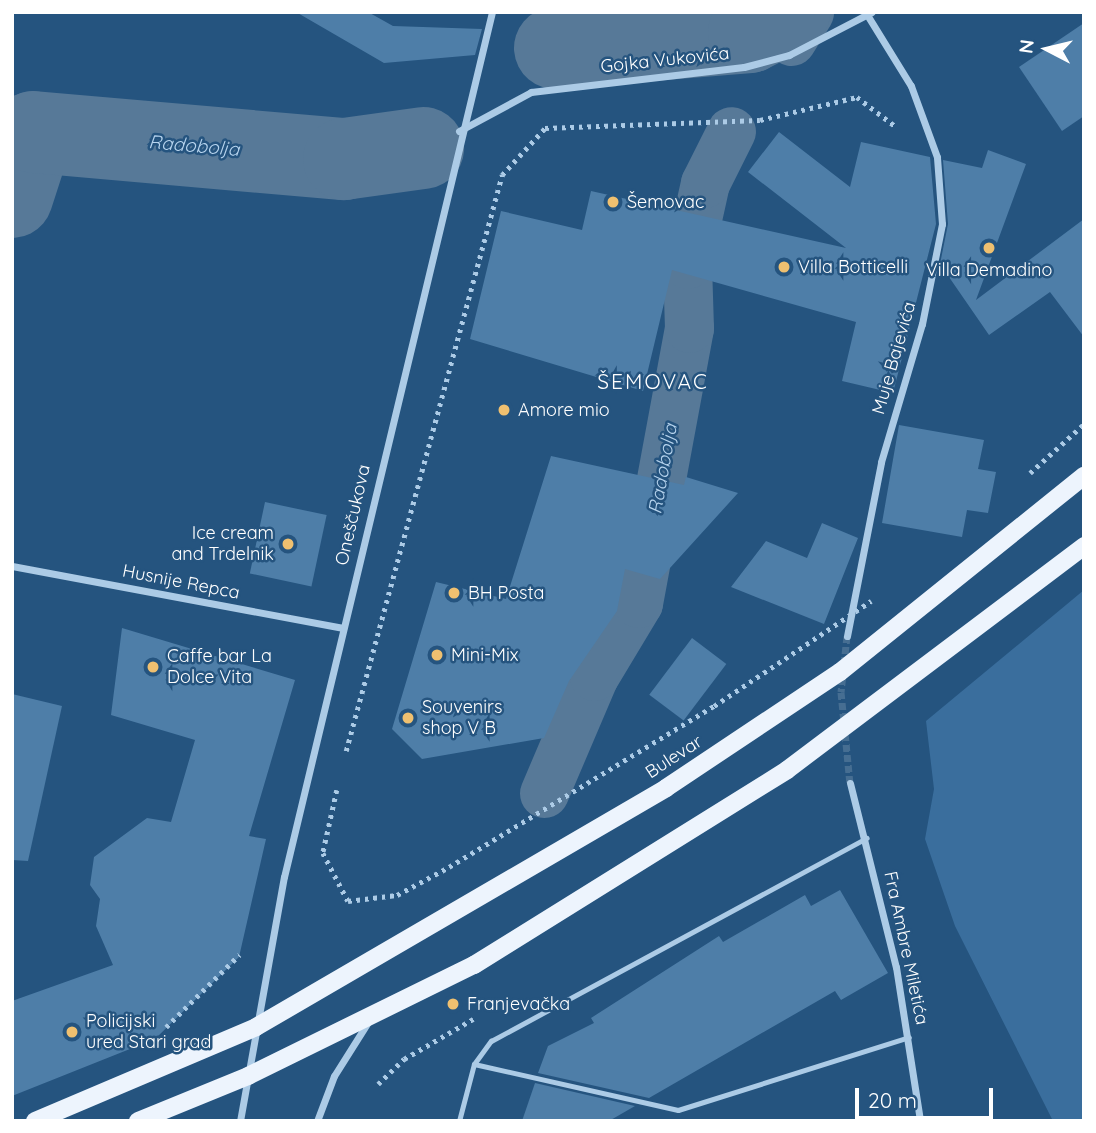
<!DOCTYPE html>
<meta charset="utf-8">
<style>
body{margin:0}
#map{position:relative;width:1096px;height:1133px;overflow:hidden;background:#25547f;font-family:Quicksand,sans-serif}
div>[style]{position:absolute}
[style*='--x']{left:calc(var(--x)*1px);top:calc(var(--y)*1px);width:calc(var(--w)*1px);rotate:calc(var(--a)*1deg)}
.green>*{inset:0;background:#3a6e9d}
.water>*{inset:0;background:#577998}
.canal>*{height:49px;margin:-24.5px;padding:0 24.5px;transform-origin:24.5px;border-radius:24.5px;background:#577998}
.river>*{height:82px;margin:-41px;padding:0 41px;transform-origin:41px;border-radius:41px;background:#577998}
.building>*{inset:0;background:#4e7ea8;transform-origin:0 0}
.minor-tunnel>*{height:7px;margin-top:-3.5px;transform-origin:0;background:repeating-linear-gradient(90deg,#466e92 0 7px,transparent 0 10.5px)}
.path>*{height:4.5px;margin-top:-2.25px;transform-origin:0;background:repeating-linear-gradient(90deg,#accbe6 0 3.5px,transparent 0 8.5px)}
.service>*{height:5px;margin:-2.5px;padding:0 2.5px;transform-origin:2.5px;border-radius:2.5px;background:#accbe6}
.minor>*{height:7px;margin:-3.5px;padding:0 3.5px;transform-origin:3.5px;border-radius:3.5px;background:#accbe6}
.primary>*{height:18px;margin:-9px;padding:0 9px;transform-origin:9px;border-radius:9px;background:#edf4fd}
.path-bridge>*{height:4.5px;margin-top:-2.25px;transform-origin:0;background:repeating-linear-gradient(90deg,#accbe6 0 3.5px,transparent 0 8.5px)}
.primary-bridge>*{height:18px;margin:-9px;padding:0 9px;transform-origin:9px;border-radius:9px;background:#edf4fd}
.dots>*{width:19px;height:19px;translate:-50% -50%;box-sizing:border-box;border:4px solid #25547f;border-radius:50%}
span{translate:-50% -50%;white-space:nowrap;text-align:center;line-height:1.15;-webkit-text-stroke:5px #25547f;paint-order:stroke}
.street-label{font-size:18px;color:#fff}
.poi-label{font-size:18px;color:#fff}
.left{translate:0 -50%;text-align:left}
.right{translate:-100% -50%;text-align:right}
.water-label{font-size:19px;color:#b7d4ee;font-style:italic}
.quarter-label{font-size:21px;color:#fff;letter-spacing:2px}
.frame{position:absolute;inset:0;border:14px solid #fff;pointer-events:none}
.north{position:absolute;left:1012px;top:14px;width:70px;height:70px;-webkit-text-stroke:5px #25547f;paint-order:stroke;rotate:277deg;font-size:19px;font-weight:700;line-height:28px;text-align:center;color:#fff}
.north::after{content:'';display:block;margin:auto;width:24px;height:32px;background:#fff;clip-path:polygon(50% 0,100% 100%,50% 72%,0 100%)}
.scale{position:absolute;left:855px;top:1088px;width:138px;height:32px;box-sizing:border-box;border:4px solid #fff;border-top:0;padding-left:9px;font-size:21px;line-height:24px;white-space:nowrap;color:#fff;-webkit-text-stroke:5px #25547f;paint-order:stroke}
</style>
<div id="map">
<div class="green">
<i style="clip-path:polygon(1084px 590px,1084px 1121px,1053px 1121px,955px 926px,925px 839px,934px 789px,926px 721px)"></i>
</div>
<div class="water">
<i style="clip-path:polygon(740px 12px,806px 12px,755px 47px,587px 52px,565px 38px)"></i>
</div>
<div class="canal">
<i style="--x:791;--y:41;--w:34;--a:-58"></i>
<i style="--x:544;--y:793;--w:127;--a:-66.9"></i>
<i style="--x:594;--y:676;--w:85;--a:-58.9"></i>
<i style="--x:638;--y:603;--w:280;--a:-79.5"></i>
<i style="--x:689;--y:328;--w:64;--a:-91.8"></i>
<i style="--x:687;--y:264;--w:83;--a:-77.5"></i>
<i style="--x:705;--y:183;--w:58;--a:-63.4"></i>
</div>
<div class="river">
<i style="--x:555;--y:48;--w:195;--a:-4.7"></i>
<i style="--x:749;--y:32;--w:45;--a:-26.6"></i>
<i style="--x:12;--y:197;--w:68;--a:-72.1"></i>
<i style="--x:33;--y:132;--w:312;--a:5"></i>
<i style="--x:344;--y:159;--w:80;--a:-7.9"></i>
</div>
<div class="building">
<i style="clip-path:polygon(296px 12px,368px 12px,393px 26px,482px 29px,475px 55px,384px 63px)"></i>
<i style="clip-path:polygon(1084px 23px,1084px 116px,1062px 131px,1019px 67px)"></i>
<i style="clip-path:polygon(779px 132px,850px 187px,861px 142px,930px 157px,936px 224px,893px 393px,842px 381px,856px 322px,672px 270px,643px 391px,470px 339px,501px 211px,582px 230px,591px 191px,846px 248px,748px 172px)"></i>
<i style="clip-path:polygon(988px 150px,1026px 164px,976px 300px,1084px 219px,1084px 337px,1050px 292px,989px 335px,940px 264px,948px 224px,943px 160px,982px 168px)"></i>
<i style="clip-path:polygon(899px 425px,984px 440px,978px 469px,996px 472px,988px 513px,967px 510px,962px 537px,882px 523px)"></i>
<i style="clip-path:polygon(551px 456px,684px 485px,686px 477px,738px 493px,660px 579px,625px 569px,617px 611px,569px 681px,544px 738px,422px 759px,392px 729px,436px 582px,506px 599px)"></i>
<i style="left:265px;top:502px;width:63px;height:73px;rotate:12deg"></i>
<i style="clip-path:polygon(822px 523px,858px 538px,824px 624px,731px 587px,766px 541px,807px 558px)"></i>
<i style="clip-path:polygon(122px 628px,295px 680px,249px 836px,266px 839px,239px 957px,155px 1039px,12px 1096px,12px 1001px,113px 965px,96px 926px,100px 899px,90px 885px,94px 857px,147px 818px,171px 822px,195px 740px,111px 715px)"></i>
<i style="left:692px;top:638px;width:43px;height:71px;rotate:37deg"></i>
<i style="clip-path:polygon(12px 694px,62px 706px,28px 861px,12px 860px)"></i>
<i style="clip-path:polygon(840px 890px,888px 973px,841px 1000px,835px 991px,649px 1098px,538px 1073px,548px 1046px,594px 1023px,591px 1018px,719px 936px,723px 942px,805px 895px,811px 906px)"></i>
<i style="clip-path:polygon(535px 1083px,635px 1106px,609px 1121px,522px 1121px)"></i>
</div>
<div class="minor-tunnel">
<i style="--x:847;--y:636;--w:56;--a:96.1"></i>
<i style="--x:841;--y:692;--w:91;--a:84.4"></i>
</div>
<div class="path">
<i style="--x:346;--y:751;--w:597;--a:-74.85"></i>
<i style="--x:502;--y:175;--w:64;--a:-47.5"></i>
<i style="--x:545;--y:128;--w:215;--a:-2.1"></i>
<i style="--x:760;--y:120;--w:100;--a:-13.3"></i>
<i style="--x:857;--y:97;--w:48;--a:37.3"></i>
<i style="--x:337;--y:790;--w:65;--a:102.5"></i>
<i style="--x:323;--y:853;--w:54;--a:62.5"></i>
<i style="--x:348;--y:901;--w:49;--a:-7"></i>
<i style="--x:397;--y:895;--w:59;--a:-28.3"></i>
<i style="--x:166;--y:1027;--w:103;--a:-44.6"></i>
<i style="--x:378;--y:1084;--w:36;--a:-44"></i>
<i style="--x:404;--y:1059;--w:80;--a:-30.1"></i>
</div>
<div class="service">
<i style="--x:474;--y:1064;--w:209;--a:12.7"></i>
<i style="--x:678;--y:1110;--w:242;--a:-17.5"></i>
<i style="--x:459;--y:1121;--w:59;--a:-75.3"></i>
<i style="--x:474;--y:1064;--w:29;--a:-54"></i>
<i style="--x:491;--y:1041;--w:427;--a:-28.4"></i>
</div>
<div class="minor">
<i style="--x:459;--y:131;--w:82;--a:-28.4"></i>
<i style="--x:531;--y:92;--w:214;--a:-6.7"></i>
<i style="--x:744;--y:67;--w:47;--a:-14.9"></i>
<i style="--x:789;--y:55;--w:93;--a:-27.4"></i>
<i style="--x:12;--y:566;--w:337;--a:10.6"></i>
<i style="--x:847;--y:636;--w:177;--a:-78.9"></i>
<i style="--x:881;--y:462;--w:144;--a:-73.5"></i>
<i style="--x:922;--y:324;--w:102;--a:-78.7"></i>
<i style="--x:942;--y:224;--w:67;--a:-94.3"></i>
<i style="--x:937;--y:157;--w:76;--a:-110.1"></i>
<i style="--x:911;--y:86;--w:80;--a:-121.7"></i>
<i style="--x:850;--y:783;--w:190;--a:76"></i>
<i style="--x:896;--y:967;--w:156;--a:81.1"></i>
<i style="--x:240;--y:1121;--w:248;--a:-79.8"></i>
<i style="--x:284;--y:877;--w:890;--a:-76.48"></i>
<i style="--x:317;--y:1121;--w:48;--a:-69.3"></i>
<i style="--x:334;--y:1076;--w:64;--a:-57.8"></i>
</div>
<div class="primary">
<i style="--x:35;--y:1121;--w:240;--a:-23"></i>
<i style="--x:256;--y:1027;--w:475;--a:-30.2"></i>
<i style="--x:138;--y:1121;--w:119;--a:-22.2"></i>
<i style="--x:248;--y:1076;--w:252;--a:-26.2"></i>
</div>
<div class="path-bridge">
<i style="--x:1030;--y:473;--w:73;--a:-42.2"></i>
<i style="--x:449;--y:867;--w:310;--a:-31.3"></i>
<i style="--x:714;--y:706;--w:189;--a:-33.8"></i>
</div>
<div class="primary-bridge">
<i style="--x:666;--y:788;--w:209;--a:-33.7"></i>
<i style="--x:840;--y:672;--w:313;--a:-38.8"></i>
<i style="--x:474;--y:965;--w:369;--a:-31.9"></i>
<i style="--x:787;--y:770;--w:372;--a:-37"></i>
</div>
<div class="dots">
<i style="left:613px;top:202px;background:#efc070"></i>
<i style="left:989px;top:248px;background:#efc070"></i>
<i style="left:784px;top:267px;background:#efc070"></i>
<i style="left:504px;top:410px;background:#efc070"></i>
<i style="left:288px;top:544px;background:#efc070"></i>
<i style="left:454px;top:593px;background:#efc070"></i>
<i style="left:437px;top:655px;background:#efc070"></i>
<i style="left:153px;top:667px;background:#efc070"></i>
<i style="left:408px;top:718px;background:#efc070"></i>
<i style="left:453px;top:1004px;background:#efc070"></i>
<i style="left:72px;top:1032px;background:#efc070"></i>
</div>
<div class="street-label">
<span style="left:665px;top:60px;rotate:-6deg">Gojka Vukovića</span>
<span style="left:894px;top:358px;rotate:-74deg">Muje Bajevića</span>
<span style="left:353px;top:515px;rotate:-77deg">Oneščukova</span>
<span style="left:181px;top:582px;rotate:11deg">Husnije Repca</span>
<span style="left:674px;top:757px;rotate:-33deg">Bulevar</span>
<span style="left:906px;top:948px;rotate:78deg">Fra Ambre Miletića</span>
</div>
<div class="poi-label">
<span class="left" style="left:627px;top:202px">Šemovac</span>
<span class="left" style="left:798px;top:267px">Villa Botticelli</span>
<span style="left:989px;top:270px">Villa Demadino</span>
<span class="left" style="left:518px;top:410px">Amore mio</span>
<span class="right" style="left:274px;top:544px">Ice cream<br>and Trdelnik</span>
<span class="left" style="left:468px;top:593px">BH Posta</span>
<span class="left" style="left:451px;top:655px">Mini-Mix</span>
<span class="left" style="left:167px;top:667px">Caffe bar La<br>Dolce Vita</span>
<span class="left" style="left:422px;top:718px">Souvenirs<br>shop V B</span>
<span class="left" style="left:467px;top:1004px">Franjevačka</span>
<span class="left" style="left:86px;top:1032px">Policijski<br>ured Stari grad</span>
</div>
<div class="water-label">
<span style="left:194px;top:146px;rotate:5deg">Radobolja</span>
<span style="left:663px;top:469px;rotate:-80deg">Radobolja</span>
</div>
<div class="quarter-label">
<span style="left:653px;top:381px">ŠEMOVAC</span>
</div>
<div class="frame"></div>
<div class="north">N</div>
<div class="scale">20 m</div>
</div>
